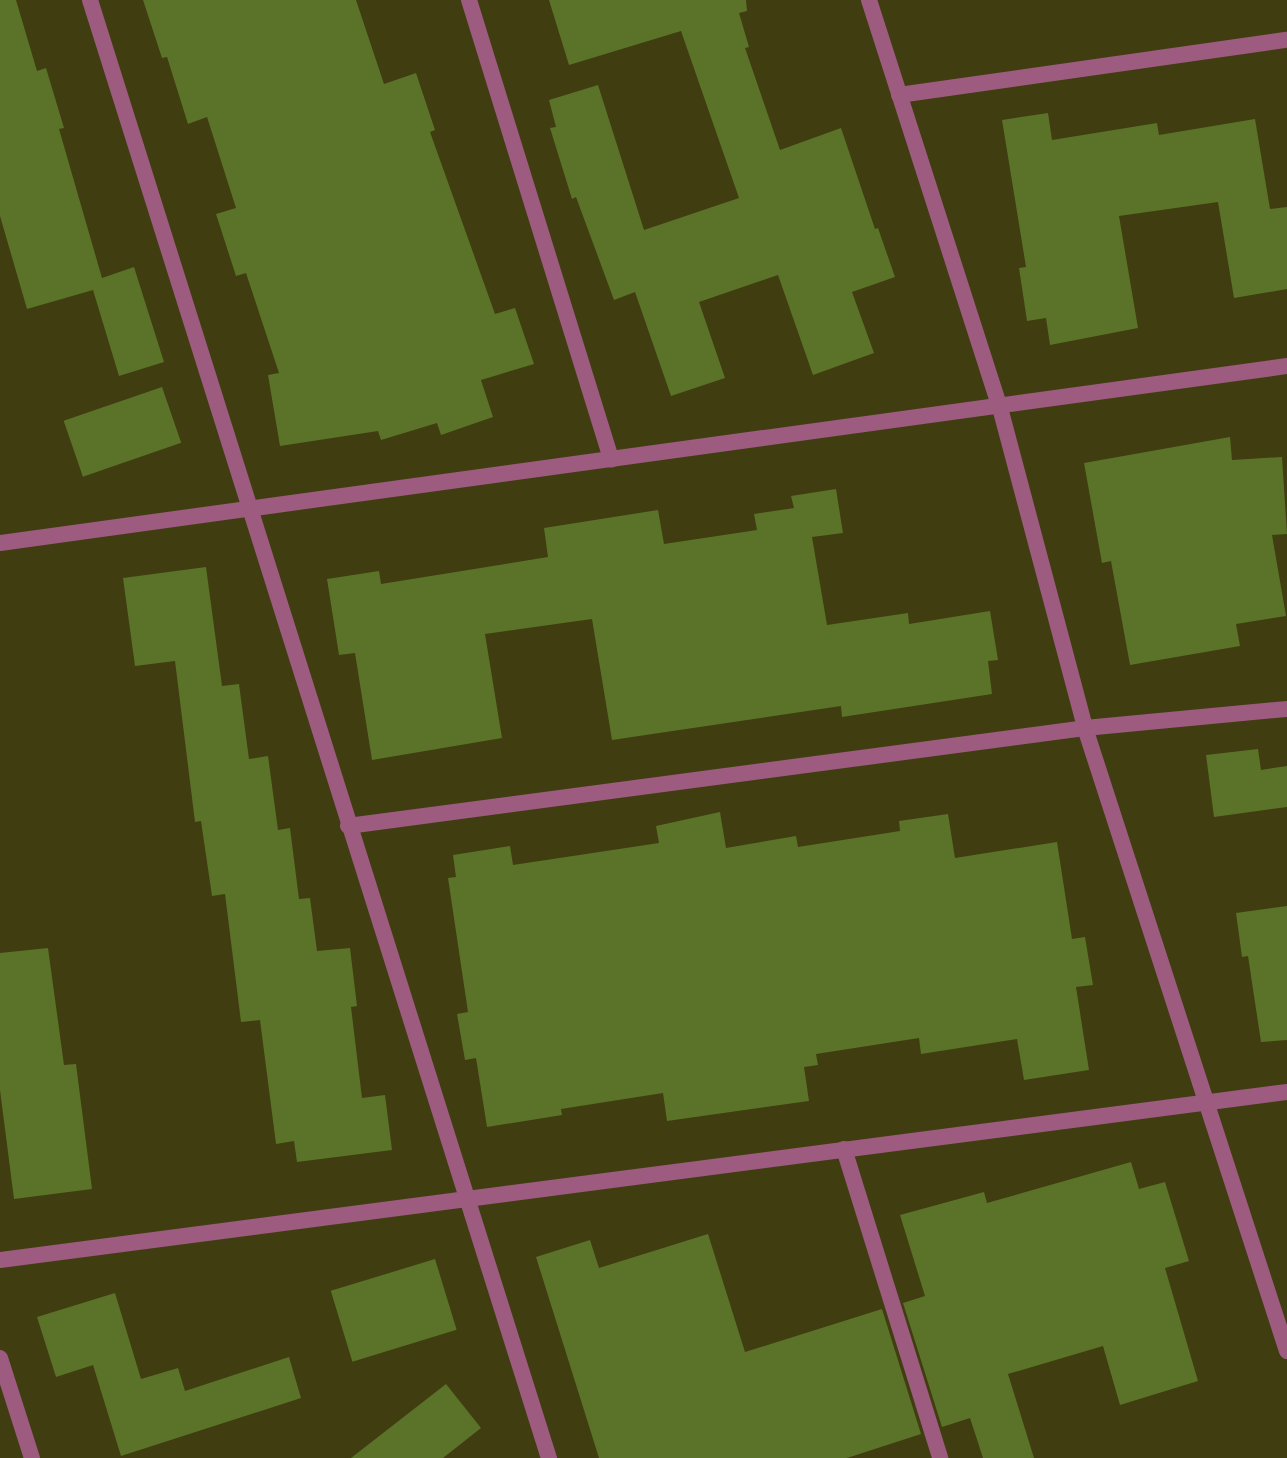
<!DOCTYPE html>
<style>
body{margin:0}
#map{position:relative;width:1287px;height:1458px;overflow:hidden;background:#403d10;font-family:Quicksand,sans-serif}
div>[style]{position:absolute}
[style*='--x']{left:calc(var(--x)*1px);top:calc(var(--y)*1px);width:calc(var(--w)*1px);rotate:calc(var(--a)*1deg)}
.building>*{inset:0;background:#5a7328;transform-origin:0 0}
.street>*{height:16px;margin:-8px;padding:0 8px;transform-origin:8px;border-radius:8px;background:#9d5b80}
span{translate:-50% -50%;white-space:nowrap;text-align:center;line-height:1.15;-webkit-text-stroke:7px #363303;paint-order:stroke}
</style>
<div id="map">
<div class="building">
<i style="clip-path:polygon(0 0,16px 0,37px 71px,46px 68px,64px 128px,59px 129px,102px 278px,134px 267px,164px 362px,119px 376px,93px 290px,27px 309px,0 216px)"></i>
<i style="clip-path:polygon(143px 0,356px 0,384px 84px,416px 73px,435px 130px,430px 132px,495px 314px,515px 308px,534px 364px,481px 380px,493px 417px,441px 435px,437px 423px,381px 440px,378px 431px,280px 446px,268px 375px,279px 373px,246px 273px,236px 276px,216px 214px,236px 208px,207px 117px,188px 124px,167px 57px,162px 58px)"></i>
<i style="clip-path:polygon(549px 0,746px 0,747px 11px,739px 13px,749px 47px,745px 48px,780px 150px,841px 128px,875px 229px,878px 228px,895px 277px,852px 292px,874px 353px,813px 375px,778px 275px,699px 302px,725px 378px,671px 396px,635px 292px,614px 300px,576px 197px,572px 199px,550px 128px,556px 127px,549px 100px,598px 85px,644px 230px,739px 198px,681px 31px,569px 65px)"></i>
<i style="clip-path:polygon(1048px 113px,1052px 140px,1157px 123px,1159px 135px,1255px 119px,1270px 209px,1287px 207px,1287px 289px,1234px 298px,1218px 202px,1119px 216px,1138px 328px,1050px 345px,1046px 318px,1027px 321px,1019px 268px,1026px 267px,1002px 120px)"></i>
<i style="left:162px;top:387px;width:59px;height:104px;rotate:71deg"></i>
<i style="clip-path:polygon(1230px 437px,1232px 460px,1282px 457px,1287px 534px,1272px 535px,1286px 616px,1236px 624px,1240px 646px,1130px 665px,1111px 561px,1102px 563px,1084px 463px)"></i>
<i style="clip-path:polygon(836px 489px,843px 533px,812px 537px,827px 625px,908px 613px,909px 624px,990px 611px,998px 660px,988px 661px,992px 694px,842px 717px,841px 706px,612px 740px,592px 619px,485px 634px,502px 738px,372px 760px,355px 653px,339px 655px,327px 579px,379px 571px,381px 584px,548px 557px,544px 528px,658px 510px,664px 544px,757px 530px,754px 514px,794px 508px,791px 496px)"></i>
<i style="clip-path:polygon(206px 567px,222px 686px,239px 684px,249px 759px,268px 756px,278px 830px,290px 828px,299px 899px,310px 898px,317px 951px,350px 948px,357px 1006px,351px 1007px,362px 1098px,385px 1095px,392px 1150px,297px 1162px,294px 1141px,276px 1144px,260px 1020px,241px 1022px,225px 894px,212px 896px,201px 821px,195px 822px,175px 661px,135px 666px,123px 578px)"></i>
<i style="clip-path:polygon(1258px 749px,1261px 770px,1287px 766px,1287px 807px,1214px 817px,1206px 755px)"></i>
<i style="clip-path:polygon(720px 812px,726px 848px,796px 836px,798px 847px,900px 831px,899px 821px,948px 814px,955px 858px,1057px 842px,1072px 939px,1085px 937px,1093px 985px,1076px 987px,1089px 1070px,1024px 1080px,1017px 1039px,921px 1054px,919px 1038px,816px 1054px,818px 1065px,804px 1067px,809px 1101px,667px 1121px,663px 1093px,561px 1109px,562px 1115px,487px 1127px,476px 1058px,465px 1060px,457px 1014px,468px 1012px,448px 878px,456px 877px,453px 855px,510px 846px,513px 865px,659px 843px,656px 826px)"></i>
<i style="clip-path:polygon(1287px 906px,1287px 1040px,1261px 1042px,1248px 956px,1242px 957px,1236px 913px)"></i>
<i style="clip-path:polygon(48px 948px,64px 1065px,76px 1064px,92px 1189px,14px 1199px,0 1090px,0 953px)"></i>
<i style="clip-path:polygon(1131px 1162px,1139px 1189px,1165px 1182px,1189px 1261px,1165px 1268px,1198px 1381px,1120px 1405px,1103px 1346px,1008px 1374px,1034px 1458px,983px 1458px,970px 1418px,942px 1427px,903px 1303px,925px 1296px,900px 1215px,984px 1192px,987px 1203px)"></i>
<i style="clip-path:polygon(708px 1234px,745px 1352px,882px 1309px,921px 1434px,847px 1458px,599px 1458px,536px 1257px,590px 1240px,599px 1268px)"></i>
<i style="left:435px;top:1259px;width:74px;height:109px;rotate:73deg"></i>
<i style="clip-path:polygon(115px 1293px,141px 1379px,178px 1368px,185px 1391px,289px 1357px,301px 1398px,121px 1456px,93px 1365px,56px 1377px,37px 1317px)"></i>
<i style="clip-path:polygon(446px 1384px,481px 1428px,443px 1458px,351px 1458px)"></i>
</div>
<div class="street">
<i style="--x:90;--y:0;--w:1529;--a:72.53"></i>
<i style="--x:469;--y:0;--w:481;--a:72.8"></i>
<i style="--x:869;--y:0;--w:424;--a:72.2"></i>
<i style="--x:999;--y:404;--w:335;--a:75.1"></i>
<i style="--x:1085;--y:728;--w:655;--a:72.04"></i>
<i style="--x:899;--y:95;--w:392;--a:-8.1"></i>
<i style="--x:0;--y:543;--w:1299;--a:-7.83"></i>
<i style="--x:348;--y:826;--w:743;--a:-7.57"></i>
<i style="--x:1085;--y:728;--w:203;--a:-5.4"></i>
<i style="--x:844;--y:1149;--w:324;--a:72.7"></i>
<i style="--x:0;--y:1260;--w:1298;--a:-7.44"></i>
<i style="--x:0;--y:1358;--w:105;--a:72.3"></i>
</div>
</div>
